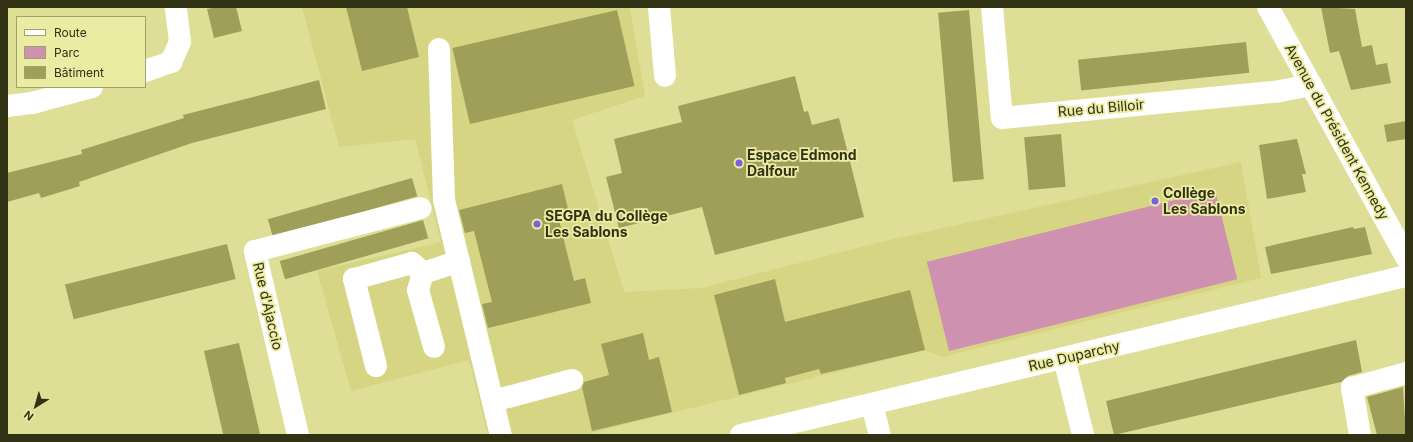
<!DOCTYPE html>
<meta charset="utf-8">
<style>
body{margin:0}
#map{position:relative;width:1413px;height:442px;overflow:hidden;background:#dede96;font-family:Inter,sans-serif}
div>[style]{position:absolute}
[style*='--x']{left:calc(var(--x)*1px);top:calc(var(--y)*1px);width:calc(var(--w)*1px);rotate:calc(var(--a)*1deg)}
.built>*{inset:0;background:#d5d584}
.green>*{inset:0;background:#cf91b0;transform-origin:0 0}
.building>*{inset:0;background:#9f9f59;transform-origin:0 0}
.minor>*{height:22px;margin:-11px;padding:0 11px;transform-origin:11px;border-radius:11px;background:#fff}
.dots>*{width:11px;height:11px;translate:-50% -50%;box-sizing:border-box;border:2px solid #ebeca3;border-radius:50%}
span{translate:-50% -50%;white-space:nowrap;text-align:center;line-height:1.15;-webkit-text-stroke:3.5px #ebeca3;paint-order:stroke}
.street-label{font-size:14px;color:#313113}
.poi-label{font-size:14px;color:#313113;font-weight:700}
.left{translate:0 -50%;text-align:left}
.frame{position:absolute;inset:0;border:8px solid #313113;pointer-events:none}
.legend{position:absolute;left:16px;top:16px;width:130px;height:72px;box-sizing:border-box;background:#ebeca3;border:1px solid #a1a169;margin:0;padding:5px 7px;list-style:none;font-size:12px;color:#313113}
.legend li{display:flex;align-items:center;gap:8px;height:20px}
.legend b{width:20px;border:1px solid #a1a169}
.north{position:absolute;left:16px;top:386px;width:40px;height:40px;-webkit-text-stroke:3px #ebeca3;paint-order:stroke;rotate:217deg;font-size:11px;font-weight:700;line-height:16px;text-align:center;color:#313113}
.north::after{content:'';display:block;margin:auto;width:14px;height:18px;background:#313113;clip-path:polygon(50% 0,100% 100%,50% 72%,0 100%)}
</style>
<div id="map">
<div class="built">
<i style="clip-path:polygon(302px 7px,630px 7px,645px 96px,572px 120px,624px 292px,701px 288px,885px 241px,1241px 162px,1261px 278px,942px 357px,925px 350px,583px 435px,488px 435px,469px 360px,351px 391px,317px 271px,441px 242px,415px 139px,339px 147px)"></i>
</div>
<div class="green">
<i style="left:1215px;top:190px;width:92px;height:297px;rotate:76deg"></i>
</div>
<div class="building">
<i style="clip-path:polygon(217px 7px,236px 7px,242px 31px,214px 38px,207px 9px)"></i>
<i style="clip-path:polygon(346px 7px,407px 7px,419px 57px,362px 71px)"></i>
<i style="clip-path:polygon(1321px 7px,1355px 9px,1362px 47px,1372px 45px,1376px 65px,1387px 63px,1391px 83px,1351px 90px,1339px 51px,1330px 53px)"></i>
<i style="left:617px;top:10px;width:78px;height:169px;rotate:77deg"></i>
<i style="left:969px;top:10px;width:170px;height:31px;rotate:85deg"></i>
<i style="left:1246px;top:42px;width:31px;height:169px;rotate:84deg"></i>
<i style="clip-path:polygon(795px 76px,804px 112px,808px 111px,812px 125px,839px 118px,864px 217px,715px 255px,702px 207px,619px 228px,606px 177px,622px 173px,614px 139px,682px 122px,678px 106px)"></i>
<i style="clip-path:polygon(319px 80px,326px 109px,192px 143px,79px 182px,80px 186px,41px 198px,39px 193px,7px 202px,7px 173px,82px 154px,81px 150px,184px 118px,183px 115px)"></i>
<i style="clip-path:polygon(1406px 121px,1406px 139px,1387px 142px,1384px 125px)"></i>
<i style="left:1061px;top:134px;width:53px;height:37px;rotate:85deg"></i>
<i style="clip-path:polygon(1297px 139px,1306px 174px,1302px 174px,1306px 192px,1267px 199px,1259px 145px)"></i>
<i style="left:412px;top:178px;width:19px;height:150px;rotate:74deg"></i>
<i style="clip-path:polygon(562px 184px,568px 209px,557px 212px,574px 281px,585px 278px,591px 303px,488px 328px,482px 304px,492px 302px,474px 231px,465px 233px,459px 210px)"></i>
<i style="left:423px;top:220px;width:19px;height:149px;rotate:74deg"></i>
<i style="clip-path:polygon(1353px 227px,1354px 229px,1365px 227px,1372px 254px,1271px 274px,1265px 247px)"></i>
<i style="left:227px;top:244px;width:36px;height:167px;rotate:76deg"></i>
<i style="clip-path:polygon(775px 279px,785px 322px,910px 290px,925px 350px,821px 374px,819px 369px,785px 378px,786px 383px,739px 395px,714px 295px)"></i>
<i style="clip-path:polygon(643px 333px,649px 360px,659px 357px,672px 412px,592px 431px,582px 387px,584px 382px,609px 375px,601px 344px)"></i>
<i style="clip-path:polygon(1356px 340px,1362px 372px,1348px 376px,1341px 382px,1114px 435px,1106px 401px)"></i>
<i style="left:239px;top:343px;width:95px;height:36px;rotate:77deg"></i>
<i style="clip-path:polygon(1403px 387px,1406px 435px,1377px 435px,1367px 397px)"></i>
</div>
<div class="minor">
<i style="--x:659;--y:7;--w:69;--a:85"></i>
<i style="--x:992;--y:7;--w:111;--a:84.9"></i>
<i style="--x:1002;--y:118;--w:279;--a:-5.5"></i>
<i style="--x:1280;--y:91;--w:32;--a:-11"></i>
<i style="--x:1268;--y:7;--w:286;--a:61.1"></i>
<i style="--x:439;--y:49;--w:151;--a:88.1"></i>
<i style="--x:444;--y:200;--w:242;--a:76.4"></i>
<i style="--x:145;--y:71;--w:28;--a:-19"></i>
<i style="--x:171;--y:62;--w:22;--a:-66"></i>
<i style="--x:180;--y:42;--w:35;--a:-97"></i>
<i style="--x:7;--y:106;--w:25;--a:-7"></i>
<i style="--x:32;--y:103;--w:62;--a:-14.9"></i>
<i style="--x:423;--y:273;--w:18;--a:106"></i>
<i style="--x:418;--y:290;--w:59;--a:74.3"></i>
<i style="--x:1064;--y:358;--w:79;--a:76.1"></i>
<i style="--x:376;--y:366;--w:90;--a:-104.2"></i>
<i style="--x:354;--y:279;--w:60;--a:-15.4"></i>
<i style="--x:412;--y:263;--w:15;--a:42"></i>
<i style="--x:423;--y:273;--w:38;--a:-18"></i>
<i style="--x:493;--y:401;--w:82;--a:-14.9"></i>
<i style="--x:872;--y:404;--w:32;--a:76"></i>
<i style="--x:298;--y:435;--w:189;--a:-103.2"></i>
<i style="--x:255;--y:251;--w:171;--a:-14.5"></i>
<i style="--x:741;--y:435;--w:684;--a:-13.45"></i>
<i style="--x:1360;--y:435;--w:48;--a:-99.7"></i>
<i style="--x:1352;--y:388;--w:56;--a:-15.5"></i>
</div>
<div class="dots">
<i style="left:739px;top:163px;background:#7961db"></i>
<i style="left:1155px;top:201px;background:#7961db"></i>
<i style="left:537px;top:224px;background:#7961db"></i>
</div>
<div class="street-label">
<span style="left:1101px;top:108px;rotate:-5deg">Rue du Billoir</span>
<span style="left:1337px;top:132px;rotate:61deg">Avenue du Président Kennedy</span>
<span style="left:268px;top:306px;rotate:77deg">Rue d'Ajaccio</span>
<span style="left:1074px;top:356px;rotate:-13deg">Rue Duparchy</span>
</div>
<div class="poi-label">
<span class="left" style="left:747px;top:163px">Espace Edmond<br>Dalfour</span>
<span class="left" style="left:1163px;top:201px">Collège<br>Les Sablons</span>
<span class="left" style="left:545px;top:224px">SEGPA du Collège<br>Les Sablons</span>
</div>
<div class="frame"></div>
<ul class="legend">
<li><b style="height:5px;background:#fff"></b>Route</li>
<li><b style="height:11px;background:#cf91b0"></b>Parc</li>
<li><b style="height:11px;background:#9f9f59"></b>Bâtiment</li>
</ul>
<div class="north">N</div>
</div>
